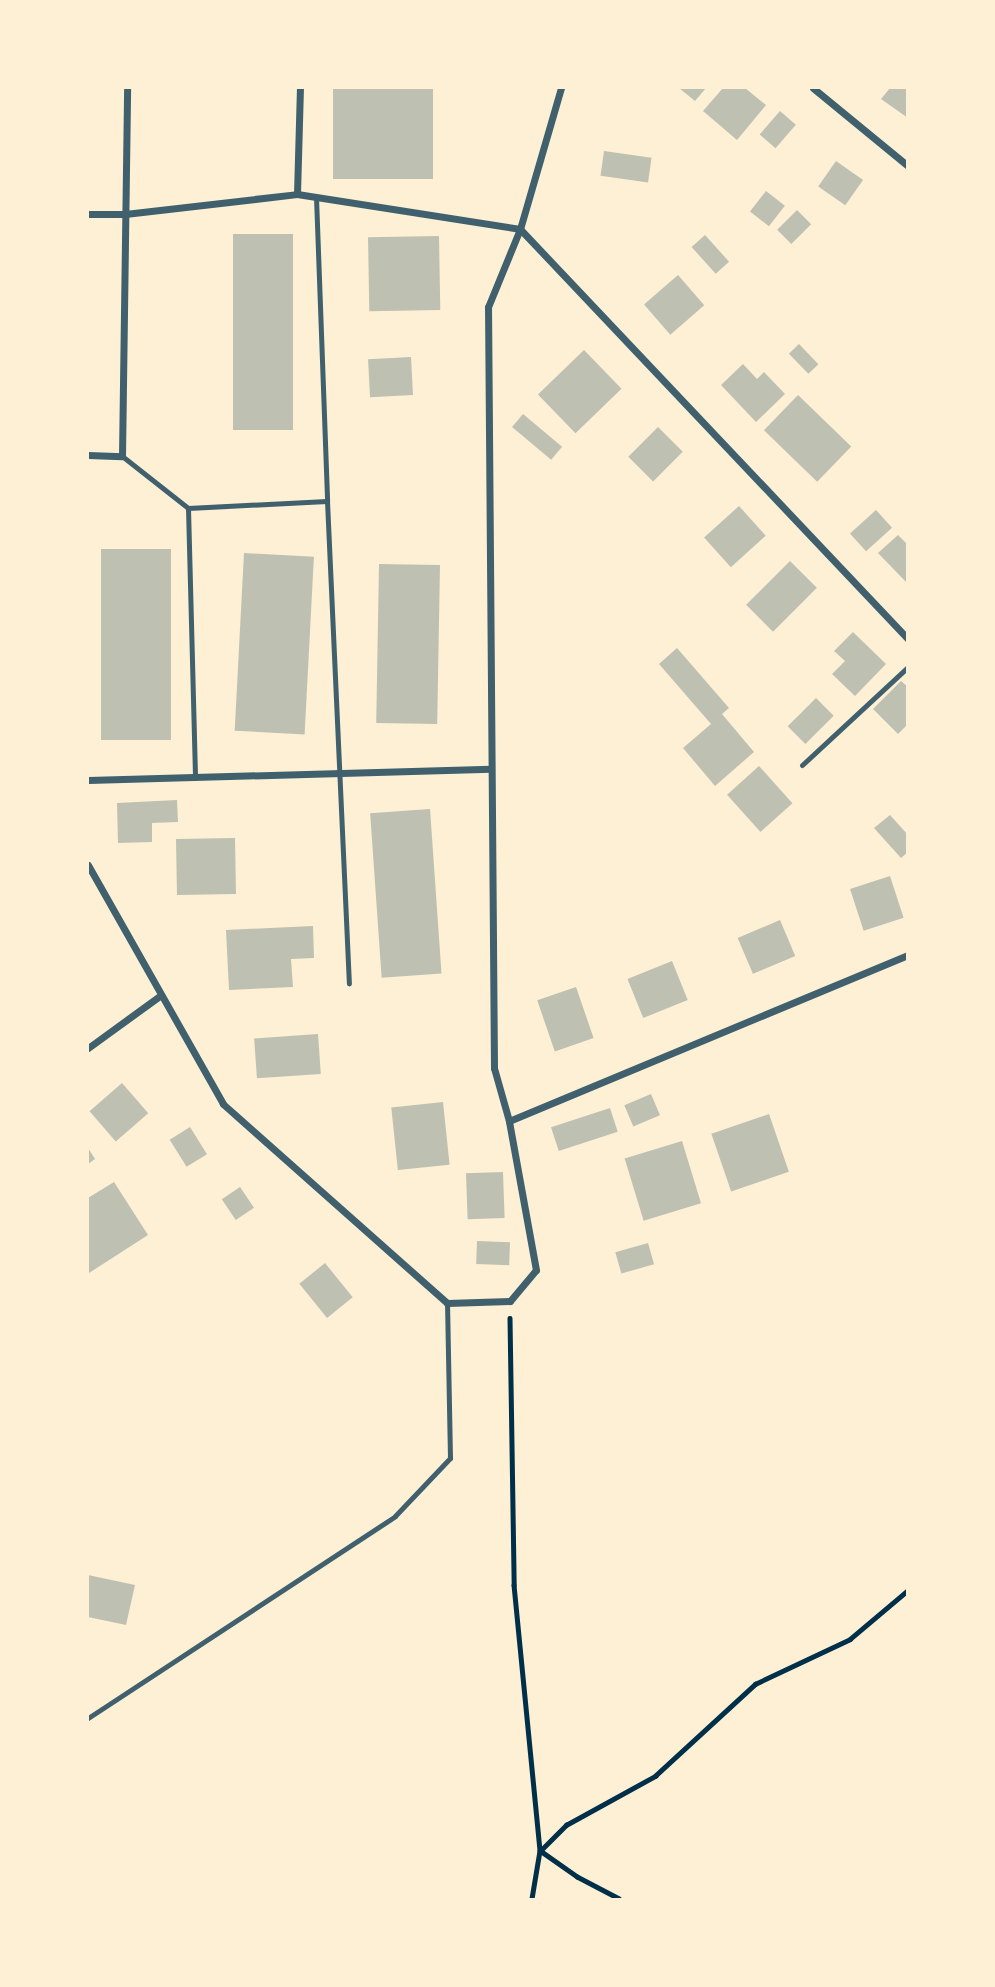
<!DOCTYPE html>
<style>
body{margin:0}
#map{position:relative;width:995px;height:1987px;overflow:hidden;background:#fdf0d5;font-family:"PT Sans",sans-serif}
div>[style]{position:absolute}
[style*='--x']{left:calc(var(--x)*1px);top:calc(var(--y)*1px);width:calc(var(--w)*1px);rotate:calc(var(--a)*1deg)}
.building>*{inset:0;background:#bec0b2;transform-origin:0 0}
.path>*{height:4.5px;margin:-2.25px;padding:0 2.25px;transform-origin:2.25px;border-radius:2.25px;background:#003049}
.service>*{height:5px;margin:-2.5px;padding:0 2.5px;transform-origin:2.5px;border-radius:2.5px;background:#3f606c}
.minor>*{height:7px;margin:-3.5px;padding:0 3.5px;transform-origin:3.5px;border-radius:3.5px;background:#3f606c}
span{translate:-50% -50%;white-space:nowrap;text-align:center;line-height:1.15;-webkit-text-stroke:6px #fdf0d5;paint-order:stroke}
.frame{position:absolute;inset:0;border:89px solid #fdf0d5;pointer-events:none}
</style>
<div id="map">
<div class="building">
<i style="left:333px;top:88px;width:100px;height:91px"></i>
<i style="clip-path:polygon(679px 88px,706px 88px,695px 101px)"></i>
<i style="clip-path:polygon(723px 88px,745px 88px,766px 105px,737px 140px,703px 111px)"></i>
<i style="clip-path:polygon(890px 88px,908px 88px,908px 118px,881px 99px)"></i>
<i style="left:780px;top:111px;width:21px;height:31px;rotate:41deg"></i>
<i style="left:604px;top:151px;width:48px;height:25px;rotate:8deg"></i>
<i style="left:836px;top:161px;width:33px;height:31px;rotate:35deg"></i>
<i style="left:766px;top:191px;width:24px;height:26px;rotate:38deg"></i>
<i style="left:797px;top:210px;width:20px;height:28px;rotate:45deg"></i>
<i style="left:233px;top:234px;width:60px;height:196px"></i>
<i style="left:705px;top:235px;width:36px;height:18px;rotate:48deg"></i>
<i style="left:439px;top:236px;width:74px;height:71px;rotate:89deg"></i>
<i style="left:678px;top:275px;width:40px;height:45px;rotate:49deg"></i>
<i style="left:799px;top:344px;width:28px;height:14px;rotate:46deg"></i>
<i style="left:584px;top:350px;width:54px;height:64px;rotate:46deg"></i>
<i style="left:411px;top:357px;width:38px;height:43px;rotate:87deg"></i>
<i style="clip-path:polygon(743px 364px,757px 379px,764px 372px,785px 394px,756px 422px,721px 385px)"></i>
<i style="left:798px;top:395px;width:74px;height:49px;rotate:44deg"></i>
<i style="left:523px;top:414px;width:51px;height:17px;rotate:40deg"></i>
<i style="left:658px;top:427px;width:35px;height:42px;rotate:45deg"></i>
<i style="left:739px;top:506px;width:40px;height:47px;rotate:48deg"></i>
<i style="left:876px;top:510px;width:24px;height:35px;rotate:48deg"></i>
<i style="clip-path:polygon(898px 535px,908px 545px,908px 584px,878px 553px)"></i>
<i style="left:101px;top:549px;width:70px;height:191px"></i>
<i style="left:244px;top:553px;width:70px;height:178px;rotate:3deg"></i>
<i style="left:790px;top:561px;width:38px;height:62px;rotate:45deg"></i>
<i style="left:379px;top:564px;width:61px;height:159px;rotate:1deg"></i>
<i style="clip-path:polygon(853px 632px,886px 664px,855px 696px,832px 674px,845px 661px,834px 651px)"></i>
<i style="clip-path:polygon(677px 648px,729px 708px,722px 714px,754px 752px,715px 786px,683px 748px,711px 724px,659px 664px)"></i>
<i style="clip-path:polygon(901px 681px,908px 687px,908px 724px,898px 734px,873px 709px)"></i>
<i style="left:816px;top:698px;width:25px;height:40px;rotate:45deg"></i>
<i style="left:759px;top:766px;width:50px;height:43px;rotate:48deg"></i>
<i style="clip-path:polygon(177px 800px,178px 822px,152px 823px,152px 842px,118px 843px,117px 803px)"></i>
<i style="left:430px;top:809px;width:165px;height:60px;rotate:86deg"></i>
<i style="clip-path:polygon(890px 815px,908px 835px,908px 852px,901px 858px,874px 828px)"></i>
<i style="left:235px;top:838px;width:56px;height:59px;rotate:89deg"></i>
<i style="left:890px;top:876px;width:44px;height:42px;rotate:72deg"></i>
<i style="left:780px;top:920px;width:39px;height:46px;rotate:67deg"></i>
<i style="clip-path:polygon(313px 926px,314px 958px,291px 959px,293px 987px,229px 990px,226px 930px)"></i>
<i style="left:672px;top:961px;width:42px;height:48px;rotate:68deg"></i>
<i style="left:576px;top:987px;width:54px;height:41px;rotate:71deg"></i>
<i style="left:318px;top:1034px;width:40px;height:64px;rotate:86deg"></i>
<i style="left:122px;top:1083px;width:40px;height:43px;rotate:49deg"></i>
<i style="left:651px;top:1094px;width:23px;height:29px;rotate:67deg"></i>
<i style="left:443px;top:1102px;width:63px;height:52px;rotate:84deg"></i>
<i style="left:610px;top:1108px;width:25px;height:62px;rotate:72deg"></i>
<i style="left:769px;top:1114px;width:61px;height:61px;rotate:71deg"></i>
<i style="left:190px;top:1127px;width:32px;height:24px;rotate:58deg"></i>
<i style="left:682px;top:1141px;width:65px;height:60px;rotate:73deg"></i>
<i style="clip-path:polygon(88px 1148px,95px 1159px,88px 1164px)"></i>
<i style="left:503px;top:1172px;width:46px;height:37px;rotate:88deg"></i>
<i style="clip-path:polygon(114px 1182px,148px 1235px,89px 1273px,88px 1198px)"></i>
<i style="left:240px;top:1187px;width:25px;height:22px;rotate:56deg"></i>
<i style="left:477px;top:1241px;width:33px;height:23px;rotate:2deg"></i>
<i style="left:648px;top:1243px;width:22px;height:34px;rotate:74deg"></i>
<i style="left:325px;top:1263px;width:44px;height:33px;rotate:51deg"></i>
<i style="clip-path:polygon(88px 1575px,135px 1585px,126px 1625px,88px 1617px)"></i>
</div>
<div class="path">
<i style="--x:510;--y:1318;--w:267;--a:89.1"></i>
<i style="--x:514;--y:1585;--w:267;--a:84.4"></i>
<i style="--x:540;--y:1851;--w:49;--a:99.5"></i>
<i style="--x:619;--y:1899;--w:47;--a:-152.4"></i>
<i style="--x:577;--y:1877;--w:45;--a:-144.9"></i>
<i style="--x:540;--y:1851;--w:37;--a:-45"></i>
<i style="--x:566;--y:1825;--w:102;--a:-28.8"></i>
<i style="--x:655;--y:1776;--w:136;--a:-42.6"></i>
<i style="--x:755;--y:1684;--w:105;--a:-25.3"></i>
<i style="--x:850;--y:1639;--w:76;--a:-40.2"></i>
</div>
<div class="service">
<i style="--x:316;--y:197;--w:304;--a:87.9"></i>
<i style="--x:122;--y:456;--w:84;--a:38.2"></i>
<i style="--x:188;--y:508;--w:270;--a:88.5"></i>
<i style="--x:188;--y:508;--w:139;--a:-2.9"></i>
<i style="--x:327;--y:501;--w:483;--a:87.4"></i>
<i style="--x:802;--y:765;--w:144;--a:-42.8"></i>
<i style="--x:88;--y:1718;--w:367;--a:-33.3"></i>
<i style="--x:395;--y:1516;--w:80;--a:-46.5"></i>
<i style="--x:450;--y:1458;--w:155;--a:-91.1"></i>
</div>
<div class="minor">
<i style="--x:813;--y:88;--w:123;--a:39.4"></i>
<i style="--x:297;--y:194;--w:106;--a:-88.4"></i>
<i style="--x:88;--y:214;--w:37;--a:0"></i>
<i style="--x:125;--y:214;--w:173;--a:-6.6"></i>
<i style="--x:297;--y:194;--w:226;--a:8.9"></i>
<i style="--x:520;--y:229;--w:564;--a:46.58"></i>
<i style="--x:88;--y:455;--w:34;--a:2"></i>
<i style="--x:122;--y:456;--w:368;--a:-89.2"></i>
<i style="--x:88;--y:780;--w:403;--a:-1.6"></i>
<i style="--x:88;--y:865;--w:274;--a:60.5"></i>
<i style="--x:223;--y:1104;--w:300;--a:41.6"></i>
<i style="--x:447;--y:1303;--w:63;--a:-1.8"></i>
<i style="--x:510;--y:1301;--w:40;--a:-50"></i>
<i style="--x:536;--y:1270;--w:151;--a:-100.3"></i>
<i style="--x:509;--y:1121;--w:55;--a:-105.8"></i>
<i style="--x:494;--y:1068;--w:761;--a:-90.45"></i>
<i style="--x:488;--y:307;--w:84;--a:-67.7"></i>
<i style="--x:520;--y:229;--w:147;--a:-73.8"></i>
<i style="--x:88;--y:1048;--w:90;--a:-36"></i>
<i style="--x:509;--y:1121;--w:432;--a:-22.6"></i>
</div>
<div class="frame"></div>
</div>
